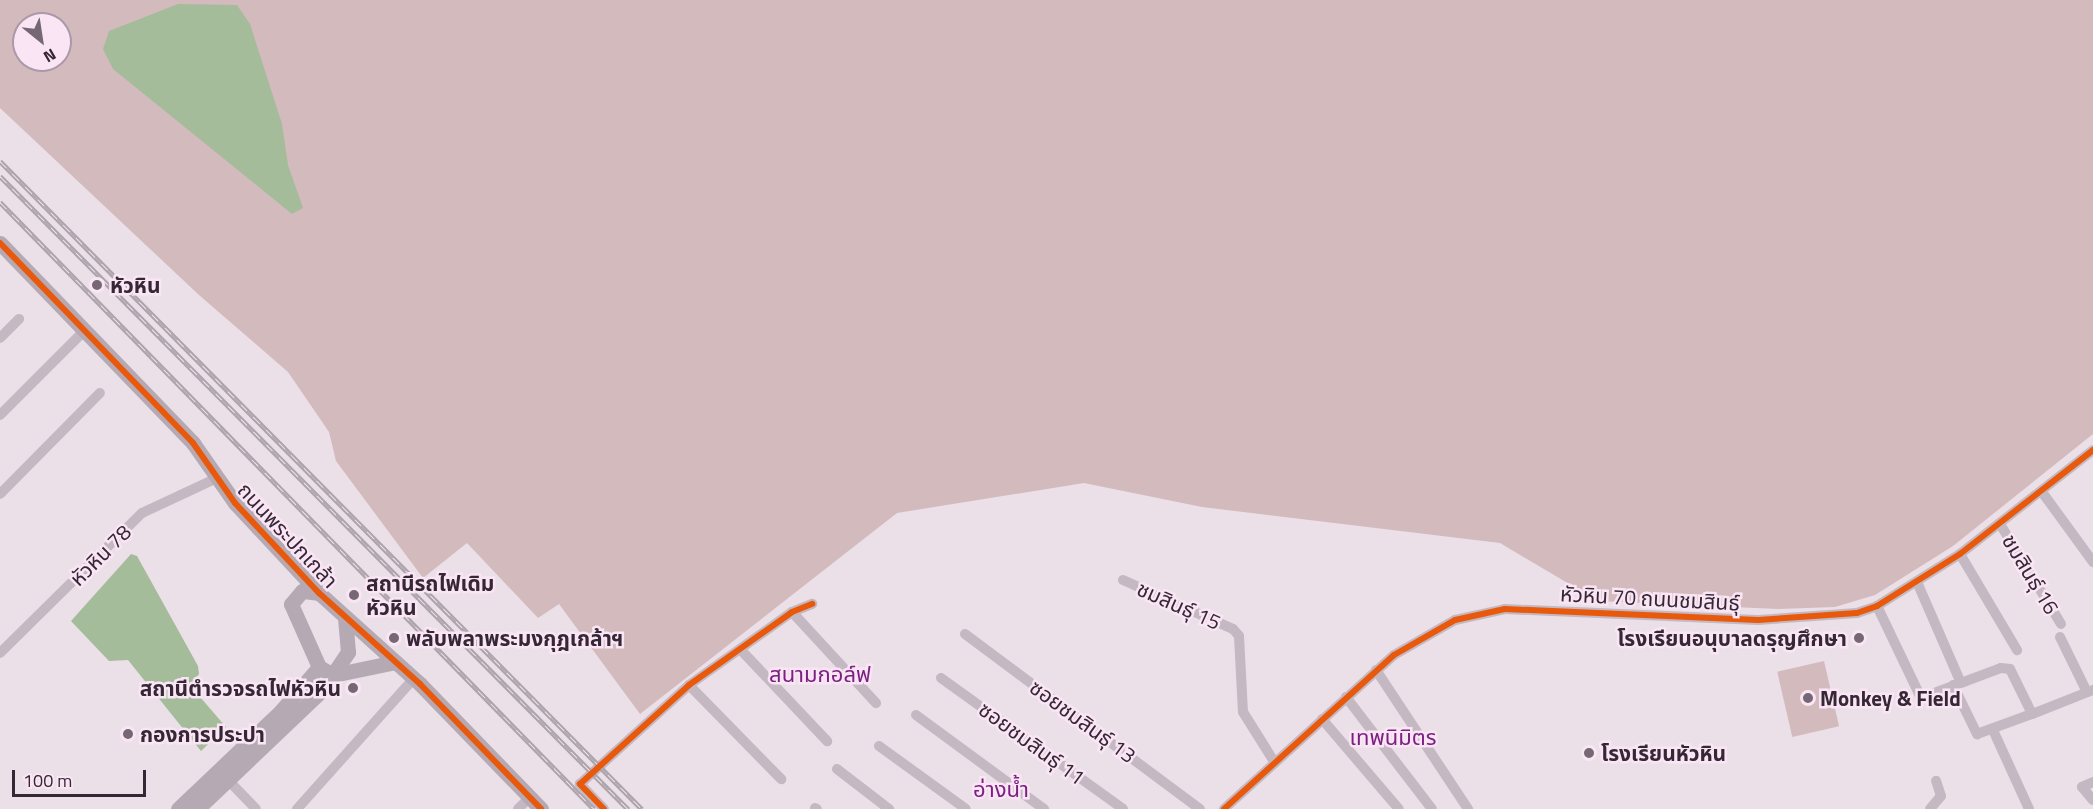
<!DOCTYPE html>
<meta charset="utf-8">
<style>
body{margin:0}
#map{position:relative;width:2093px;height:809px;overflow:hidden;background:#ebdfe8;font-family:"Titillium Web","Noto Sans Thai",sans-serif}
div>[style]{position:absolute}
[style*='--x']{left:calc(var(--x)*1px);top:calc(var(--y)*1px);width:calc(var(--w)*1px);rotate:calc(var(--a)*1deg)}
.green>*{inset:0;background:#d3babd;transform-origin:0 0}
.water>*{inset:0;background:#a5bc9a}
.street>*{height:10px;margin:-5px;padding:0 5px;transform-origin:5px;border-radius:5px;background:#c4b8c2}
.secondary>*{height:15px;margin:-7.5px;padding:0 7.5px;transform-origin:7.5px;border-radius:7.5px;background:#b5a9b3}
.rail>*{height:5px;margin-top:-2.5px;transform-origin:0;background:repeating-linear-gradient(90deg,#f9e5f4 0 9px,#aca3ab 0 18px);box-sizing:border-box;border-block:2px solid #aca3ab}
.cycleway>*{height:6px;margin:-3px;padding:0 3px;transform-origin:3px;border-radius:3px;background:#e8590c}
.dots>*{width:16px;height:16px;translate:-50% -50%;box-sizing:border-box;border:3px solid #f9e5f4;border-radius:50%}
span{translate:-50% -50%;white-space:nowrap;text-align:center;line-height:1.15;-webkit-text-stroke:5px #f9e5f4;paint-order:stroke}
.poi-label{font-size:21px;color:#352735;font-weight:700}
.left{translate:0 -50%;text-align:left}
.right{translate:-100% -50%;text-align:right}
.street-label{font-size:21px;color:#352735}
.neighbourhood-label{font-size:22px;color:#7b2182}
.north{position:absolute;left:12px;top:12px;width:60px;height:60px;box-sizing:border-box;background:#f9e5f4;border:2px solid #ab99a8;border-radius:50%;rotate:150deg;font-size:16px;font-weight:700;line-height:24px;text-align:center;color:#352735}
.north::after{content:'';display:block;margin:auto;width:21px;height:27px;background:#756774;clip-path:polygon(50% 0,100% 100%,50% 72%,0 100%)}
.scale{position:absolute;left:12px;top:770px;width:134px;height:27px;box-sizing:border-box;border:3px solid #352735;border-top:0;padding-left:8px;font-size:18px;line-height:21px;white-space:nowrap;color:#352735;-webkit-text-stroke:4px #f9e5f4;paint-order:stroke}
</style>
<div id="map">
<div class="green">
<i style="clip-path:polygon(evenodd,0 0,2093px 0,2093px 434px,1953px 546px,1875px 595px,1835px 607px,1778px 609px,1598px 601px,1500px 543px,1202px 507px,1084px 483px,897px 513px,640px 714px,559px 604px,538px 618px,467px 543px,423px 578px,336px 461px,329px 432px,288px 372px,199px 295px,0 108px,0 0,24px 24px,60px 24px,60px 60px,24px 60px,24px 24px)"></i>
<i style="left:1824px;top:661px;width:67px;height:48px;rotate:77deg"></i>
</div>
<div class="water">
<i style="clip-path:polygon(178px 4px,237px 5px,250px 24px,282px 124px,288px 165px,303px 208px,292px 214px,113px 69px,103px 49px,109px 31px)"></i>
<i style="clip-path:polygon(131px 554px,137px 556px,198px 666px,199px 674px,192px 683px,194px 690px,226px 727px,201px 751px,128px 660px,109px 661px,71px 621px)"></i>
</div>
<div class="street">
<i style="--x:0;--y:338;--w:27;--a:-45"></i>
<i style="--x:0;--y:415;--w:119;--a:-45"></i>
<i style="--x:2042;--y:492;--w:87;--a:53.9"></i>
<i style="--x:0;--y:494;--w:142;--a:-45.3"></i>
<i style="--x:2000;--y:524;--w:117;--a:58.6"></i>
<i style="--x:1960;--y:554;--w:112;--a:59.3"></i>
<i style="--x:1123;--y:580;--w:120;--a:24"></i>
<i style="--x:1233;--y:629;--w:9;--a:49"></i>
<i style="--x:1239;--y:636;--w:76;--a:87"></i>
<i style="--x:1243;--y:712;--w:60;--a:57.9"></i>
<i style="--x:1917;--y:582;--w:108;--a:66.5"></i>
<i style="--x:1877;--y:606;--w:102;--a:64.4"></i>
<i style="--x:1921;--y:698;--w:85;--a:-20.6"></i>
<i style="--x:2001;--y:668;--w:9;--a:6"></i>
<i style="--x:2010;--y:669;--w:50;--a:63.9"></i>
<i style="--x:2032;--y:714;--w:66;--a:-21.5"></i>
<i style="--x:792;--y:612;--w:124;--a:47.3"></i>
<i style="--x:965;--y:634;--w:293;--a:36.7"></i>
<i style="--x:2060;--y:637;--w:61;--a:63.9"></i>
<i style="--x:740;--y:649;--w:127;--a:46.6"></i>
<i style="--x:0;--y:653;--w:199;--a:-44.6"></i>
<i style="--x:142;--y:513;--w:81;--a:-25"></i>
<i style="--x:1376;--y:670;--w:167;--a:56.5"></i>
<i style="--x:941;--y:678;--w:224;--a:35.7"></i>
<i style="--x:689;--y:685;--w:132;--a:45.6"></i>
<i style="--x:1953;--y:685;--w:55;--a:63.9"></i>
<i style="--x:1977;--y:734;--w:59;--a:-20"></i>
<i style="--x:1346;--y:697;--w:141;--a:52.5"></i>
<i style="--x:916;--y:715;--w:159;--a:36.3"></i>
<i style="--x:1322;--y:719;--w:118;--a:49.5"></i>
<i style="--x:1993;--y:730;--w:87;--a:65.5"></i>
<i style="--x:879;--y:746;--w:107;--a:35.9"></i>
<i style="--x:837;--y:769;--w:66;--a:37.6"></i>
<i style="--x:228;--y:780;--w:40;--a:46"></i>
<i style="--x:2093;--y:782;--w:12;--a:156"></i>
<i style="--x:2082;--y:787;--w:17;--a:50"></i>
<i style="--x:815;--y:808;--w:2;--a:27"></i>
<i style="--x:297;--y:809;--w:176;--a:-48.2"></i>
<i style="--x:518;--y:809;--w:16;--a:-45"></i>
<i style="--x:604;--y:809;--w:35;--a:-134"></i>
<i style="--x:580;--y:784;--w:147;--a:-42.2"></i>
<i style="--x:689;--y:685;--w:126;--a:-35.3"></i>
<i style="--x:792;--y:612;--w:22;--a:-22"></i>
<i style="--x:1224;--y:809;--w:229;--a:-42.2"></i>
<i style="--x:1394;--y:655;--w:70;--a:-29.8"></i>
<i style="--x:1455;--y:620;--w:51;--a:-12.4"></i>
<i style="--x:1505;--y:609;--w:253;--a:2.5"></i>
<i style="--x:1758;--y:620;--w:99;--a:-4"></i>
<i style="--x:1857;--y:613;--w:21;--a:-19"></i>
<i style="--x:1877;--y:606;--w:98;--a:-32.1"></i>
<i style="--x:1960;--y:554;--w:169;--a:-38"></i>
<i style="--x:1930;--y:809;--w:17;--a:-50"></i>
<i style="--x:1941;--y:796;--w:16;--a:-108"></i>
</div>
<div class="secondary">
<i style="--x:0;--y:243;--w:278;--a:46"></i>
<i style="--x:193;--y:443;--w:73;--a:55"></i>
<i style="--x:235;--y:503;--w:123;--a:47"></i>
<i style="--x:319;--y:593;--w:136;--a:42"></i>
<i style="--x:420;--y:684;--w:174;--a:45.9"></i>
<i style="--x:319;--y:593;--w:17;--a:-173"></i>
<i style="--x:302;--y:591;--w:17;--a:130"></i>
<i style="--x:291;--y:604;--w:69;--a:66"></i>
<i style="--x:319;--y:667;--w:16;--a:30"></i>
<i style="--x:333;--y:675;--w:63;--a:-11.8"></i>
<i style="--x:178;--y:809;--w:142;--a:-43.6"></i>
<i style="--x:281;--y:711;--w:58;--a:-49.2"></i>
<i style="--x:197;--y:809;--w:174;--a:-43.6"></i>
<i style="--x:323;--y:689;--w:45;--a:-56"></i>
<i style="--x:348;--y:652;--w:32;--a:-95"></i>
</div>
<div class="rail">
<i style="--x:0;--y:161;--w:912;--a:45.27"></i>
<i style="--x:0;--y:176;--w:892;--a:45.23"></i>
<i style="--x:0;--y:202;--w:849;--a:45.62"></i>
</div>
<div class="cycleway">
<i style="--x:0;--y:243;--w:278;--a:46"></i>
<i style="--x:193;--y:443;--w:73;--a:55"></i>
<i style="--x:235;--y:503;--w:123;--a:47"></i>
<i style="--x:319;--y:593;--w:136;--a:42"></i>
<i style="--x:420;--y:684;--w:174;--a:45.9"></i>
<i style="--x:604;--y:809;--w:35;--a:-134"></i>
<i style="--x:580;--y:784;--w:147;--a:-42.2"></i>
<i style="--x:689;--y:685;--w:126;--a:-35.3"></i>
<i style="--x:792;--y:612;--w:22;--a:-22"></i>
<i style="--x:1224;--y:809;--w:229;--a:-42.2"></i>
<i style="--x:1394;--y:655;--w:70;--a:-29.8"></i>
<i style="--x:1455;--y:620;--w:51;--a:-12.4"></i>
<i style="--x:1505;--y:609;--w:253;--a:2.5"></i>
<i style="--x:1758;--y:620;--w:99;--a:-4"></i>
<i style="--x:1857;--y:613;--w:21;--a:-19"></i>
<i style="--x:1877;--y:606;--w:98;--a:-32.1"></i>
<i style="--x:1960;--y:554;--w:169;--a:-38"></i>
</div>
<div class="dots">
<i style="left:97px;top:285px;background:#756774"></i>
<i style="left:354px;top:595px;background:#756774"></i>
<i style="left:394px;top:638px;background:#756774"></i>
<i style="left:1859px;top:638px;background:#756774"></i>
<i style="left:353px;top:688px;background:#756774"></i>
<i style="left:1808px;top:698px;background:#756774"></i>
<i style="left:128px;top:734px;background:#756774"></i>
<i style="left:1589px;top:753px;background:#756774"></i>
</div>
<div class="poi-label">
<span class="left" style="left:110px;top:285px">หัวหิน</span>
<span class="left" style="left:366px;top:595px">สถานีรถไฟเดิม<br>หัวหิน</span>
<span class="left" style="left:406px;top:638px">พลับพลาพระมงกุฎเกล้าฯ</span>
<span class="right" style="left:1847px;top:638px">โรงเรียนอนุบาลดรุญศึกษา</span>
<span class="right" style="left:341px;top:688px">สถานีตำรวจรถไฟหัวหิน</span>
<span class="left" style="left:1820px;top:698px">Monkey &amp; Field</span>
<span class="left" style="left:140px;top:734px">กองการประปา</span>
<span class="left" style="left:1601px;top:753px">โรงเรียนหัวหิน</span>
</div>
<div class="street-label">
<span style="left:288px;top:535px;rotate:47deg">ถนนพระปกเกล้า</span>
<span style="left:100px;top:555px;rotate:-45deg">หัวหิน 78</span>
<span style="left:2031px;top:574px;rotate:59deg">ชมสินธุ์ 16</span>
<span style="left:1650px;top:598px;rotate:3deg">หัวหิน 70 ถนนชมสินธุ์</span>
<span style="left:1179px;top:605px;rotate:24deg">ชมสินธุ์ 15</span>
<span style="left:1083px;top:721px;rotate:36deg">ซอยชมสินธุ์ 13</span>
<span style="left:1032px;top:743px;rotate:36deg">ซอยชมสินธุ์ 11</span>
</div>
<div class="neighbourhood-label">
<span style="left:820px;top:675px">สนามกอล์ฟ</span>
<span style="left:1393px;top:738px">เทพนิมิตร</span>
<span style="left:1001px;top:790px">อ่างน้ำ</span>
</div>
<div class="north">N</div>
<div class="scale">100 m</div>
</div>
